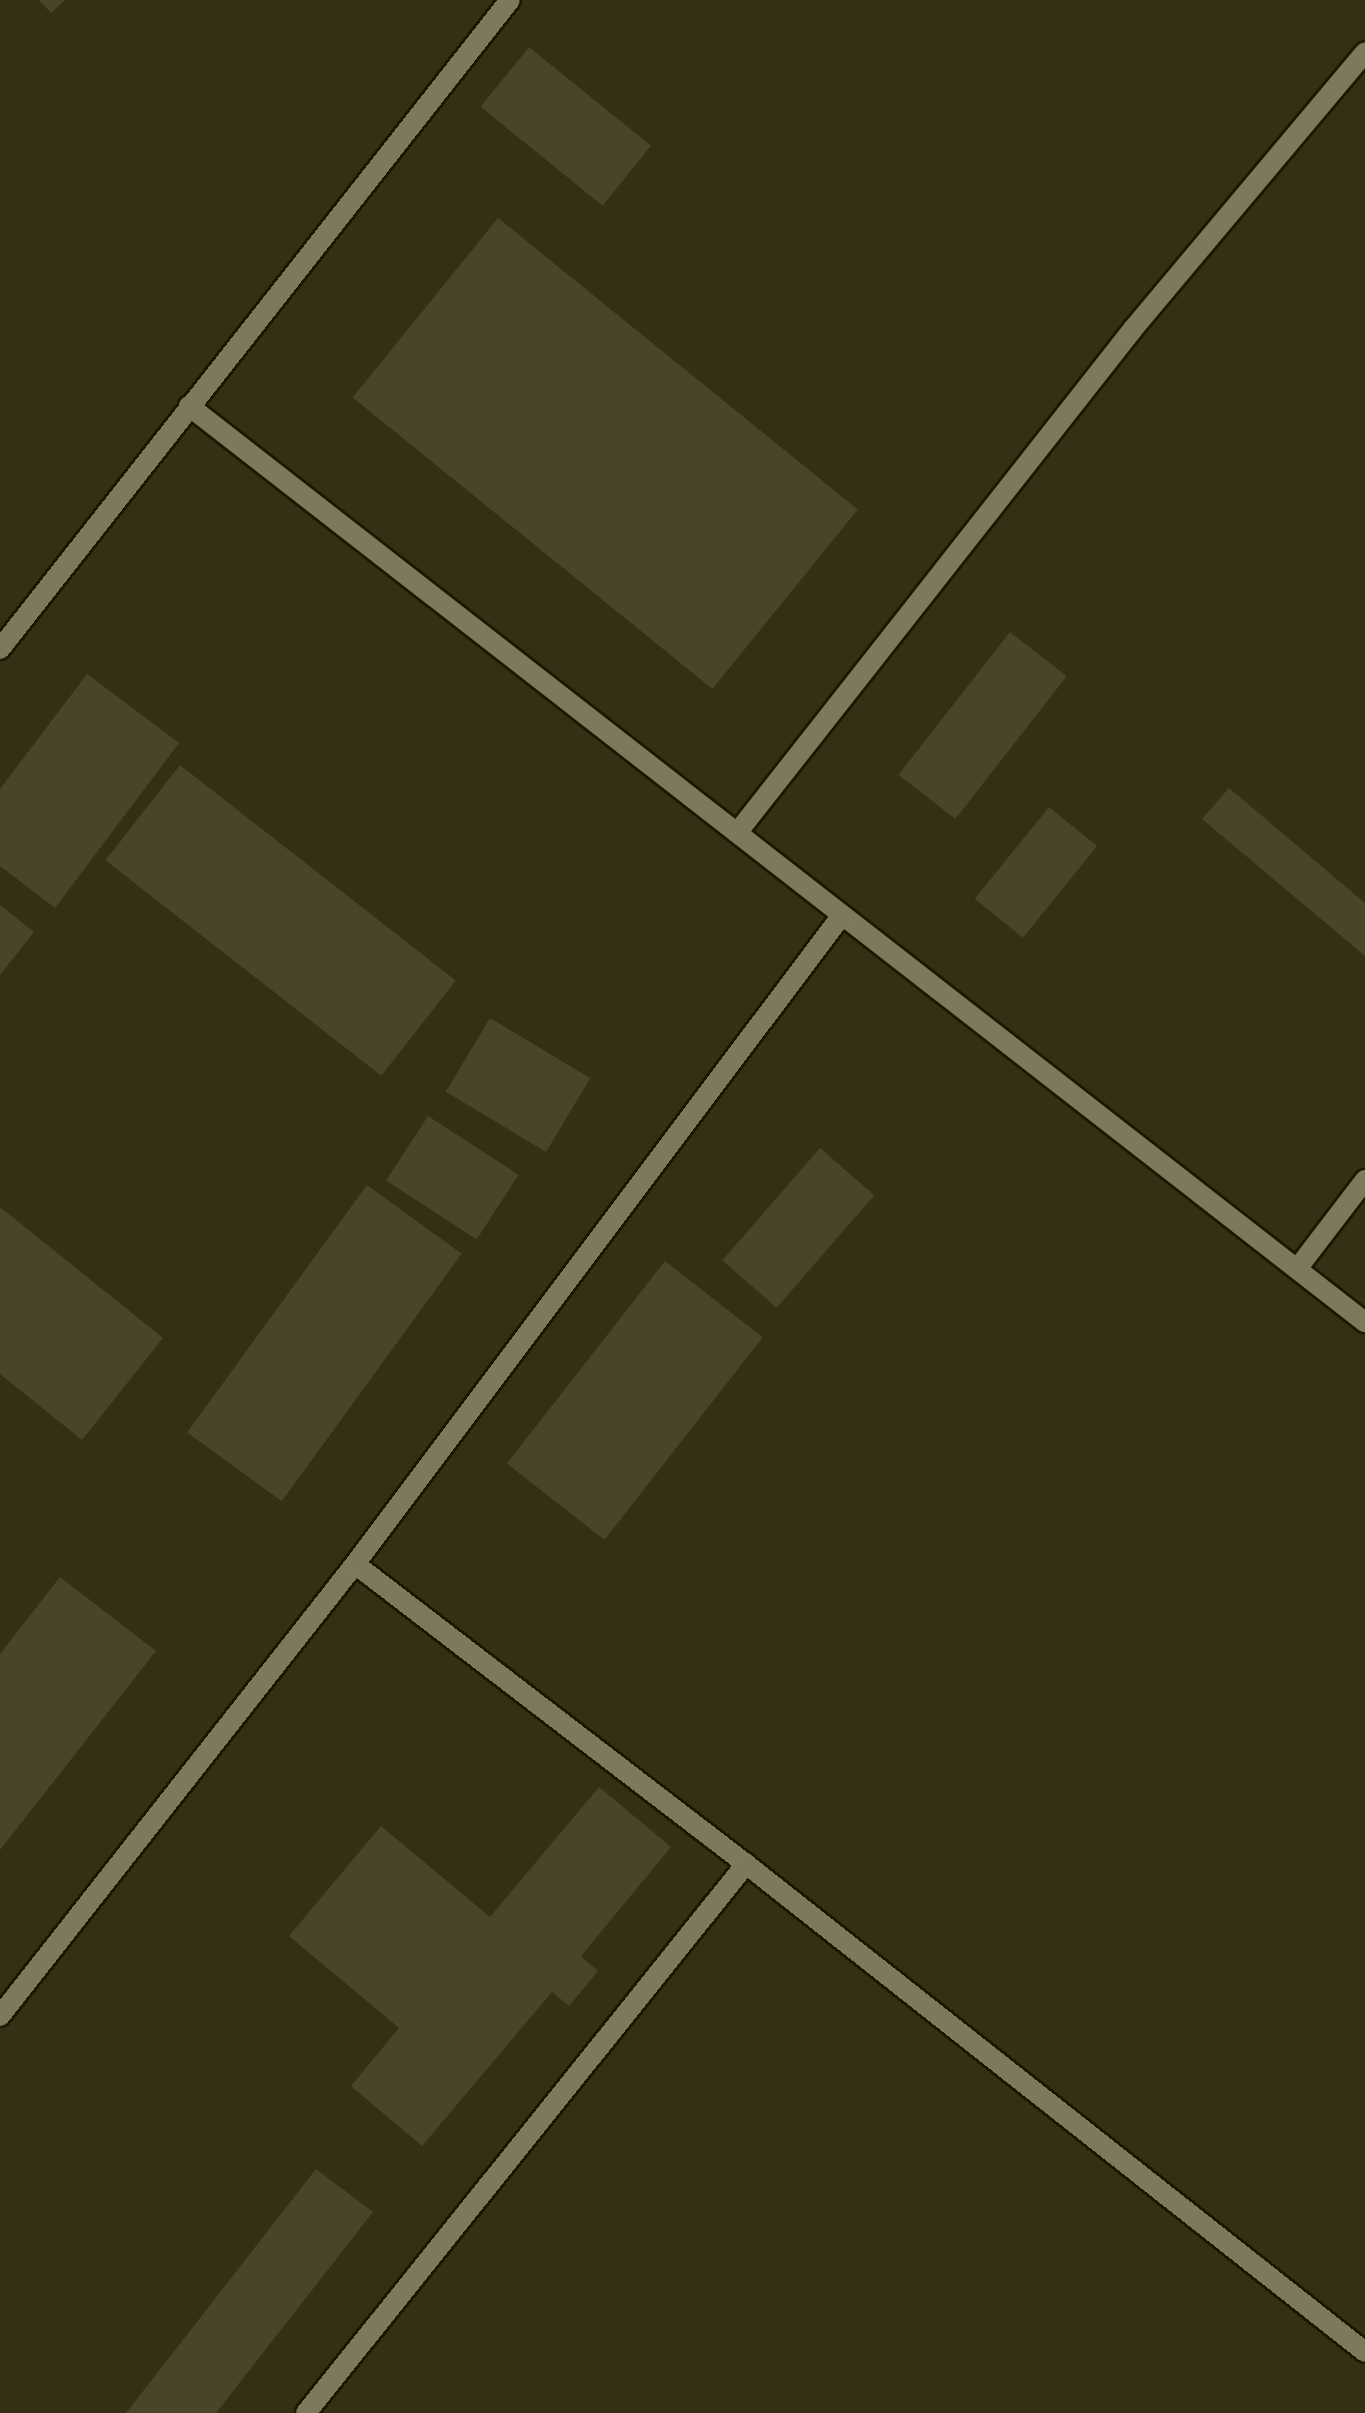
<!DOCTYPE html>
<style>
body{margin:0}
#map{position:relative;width:1365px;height:2413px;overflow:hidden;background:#343015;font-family:"Varela Round",sans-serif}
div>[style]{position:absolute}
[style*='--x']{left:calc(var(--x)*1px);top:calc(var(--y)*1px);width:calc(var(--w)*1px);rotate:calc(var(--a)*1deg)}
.building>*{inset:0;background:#494529;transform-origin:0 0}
.roads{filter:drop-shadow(2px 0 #1c1800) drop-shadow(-2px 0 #1c1800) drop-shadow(0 2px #1c1800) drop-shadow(0 -2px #1c1800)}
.minor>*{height:20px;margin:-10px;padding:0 10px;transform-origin:10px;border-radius:10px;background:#7d795c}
span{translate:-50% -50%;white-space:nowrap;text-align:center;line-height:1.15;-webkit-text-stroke:8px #343015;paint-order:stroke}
</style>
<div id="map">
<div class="building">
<i style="clip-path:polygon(39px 0,65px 0,51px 13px)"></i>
<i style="left:529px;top:47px;width:157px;height:77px;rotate:39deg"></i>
<i style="left:498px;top:218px;width:463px;height:231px;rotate:39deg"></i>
<i style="left:1010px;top:632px;width:72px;height:181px;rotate:38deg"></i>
<i style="clip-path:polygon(87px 674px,179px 743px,55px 908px,0 866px,0 789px)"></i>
<i style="left:180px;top:765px;width:350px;height:121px;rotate:38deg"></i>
<i style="clip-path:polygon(1229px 788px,1365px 903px,1365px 956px,1202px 819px)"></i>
<i style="left:1049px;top:807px;width:62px;height:118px;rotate:39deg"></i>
<i style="clip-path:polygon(0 905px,34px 932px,0 975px)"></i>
<i style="left:490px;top:1018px;width:117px;height:86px;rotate:31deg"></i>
<i style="left:428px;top:1116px;width:108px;height:77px;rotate:33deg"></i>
<i style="left:820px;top:1148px;width:72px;height:149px;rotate:41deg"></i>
<i style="left:367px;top:1185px;width:117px;height:306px;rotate:36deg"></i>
<i style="clip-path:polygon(0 1207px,163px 1338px,82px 1440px,0 1374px)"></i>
<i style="left:665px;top:1261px;width:124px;height:257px;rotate:38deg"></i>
<i style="clip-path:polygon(60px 1577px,156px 1651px,0 1850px,0 1654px)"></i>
<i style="clip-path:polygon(599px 1787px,671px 1847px,581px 1956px,598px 1971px,569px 2006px,552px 1992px,422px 2146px,351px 2086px,399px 2028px,289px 1936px,381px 1826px,490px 1917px)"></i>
<i style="clip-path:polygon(316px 2169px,373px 2212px,216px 2413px,126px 2413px)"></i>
</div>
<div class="roads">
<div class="minor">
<i style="--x:189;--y:406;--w:1491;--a:37.92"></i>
<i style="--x:0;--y:649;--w:825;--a:-51.84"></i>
<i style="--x:737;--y:833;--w:641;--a:-51.84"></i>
<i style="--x:1133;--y:329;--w:361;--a:-50"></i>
<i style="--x:1297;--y:1269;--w:112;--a:-52.6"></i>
<i style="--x:355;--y:1564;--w:493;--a:37.5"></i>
<i style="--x:746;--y:1864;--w:788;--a:38.25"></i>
<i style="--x:0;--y:2016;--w:575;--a:-51.85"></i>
<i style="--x:355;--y:1564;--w:811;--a:-53.12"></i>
<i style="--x:306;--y:2413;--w:704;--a:-51.29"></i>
</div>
</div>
</div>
